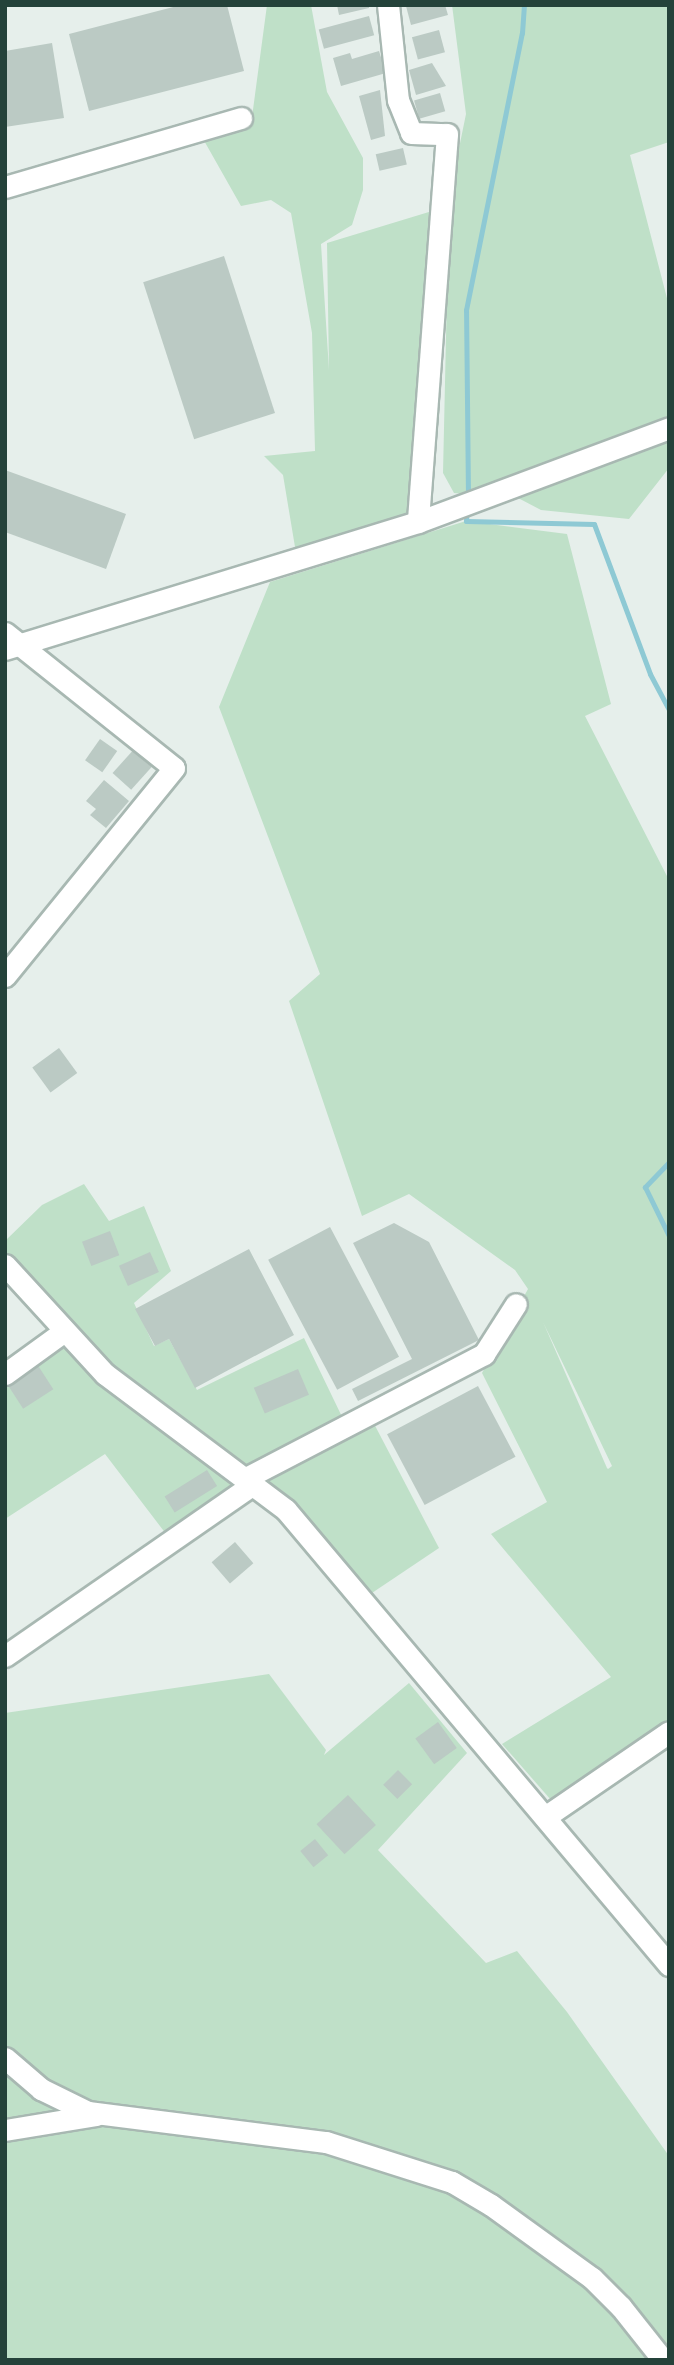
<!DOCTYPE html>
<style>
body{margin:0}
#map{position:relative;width:674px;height:2365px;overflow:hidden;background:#e6efeb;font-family:"DejaVu Sans",sans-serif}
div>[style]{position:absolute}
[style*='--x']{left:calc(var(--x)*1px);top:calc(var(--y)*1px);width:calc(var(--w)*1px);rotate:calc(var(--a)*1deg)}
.green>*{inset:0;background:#bfe0c8}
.stream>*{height:5px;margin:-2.5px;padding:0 2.5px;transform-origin:2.5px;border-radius:2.5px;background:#8ec9d4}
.building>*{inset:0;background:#bbcac4;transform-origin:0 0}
.roads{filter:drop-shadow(2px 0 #a8b8b2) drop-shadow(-2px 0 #a8b8b2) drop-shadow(0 2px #a8b8b2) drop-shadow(0 -2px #a8b8b2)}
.minor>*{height:21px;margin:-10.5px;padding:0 10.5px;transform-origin:10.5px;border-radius:10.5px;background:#fff}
span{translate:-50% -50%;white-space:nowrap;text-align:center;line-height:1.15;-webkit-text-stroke:5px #f7fbf9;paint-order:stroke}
.frame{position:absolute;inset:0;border:7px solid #24423a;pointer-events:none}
</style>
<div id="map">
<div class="green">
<i style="clip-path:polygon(267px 5px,311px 5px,327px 92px,363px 158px,363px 190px,352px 225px,321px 244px,329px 370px,327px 243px,442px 208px,440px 241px,466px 114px,452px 5px,669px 5px,669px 142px,630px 155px,669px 306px,669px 468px,629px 519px,541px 510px,520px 499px,454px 493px,443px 473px,447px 292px,439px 253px,418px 522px,297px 559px,283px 475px,264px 456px,315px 451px,312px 333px,291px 213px,271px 200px,241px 206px,198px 130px,252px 117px)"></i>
<i style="clip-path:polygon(evenodd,466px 521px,567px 534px,611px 704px,585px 716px,669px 880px,669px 1727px,558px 1808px,502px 1744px,611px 1677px,491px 1534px,547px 1502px,482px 1373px,528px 1289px,515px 1270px,409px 1194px,362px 1216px,289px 1001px,320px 974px,219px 707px,270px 582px,466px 521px,543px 1322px,612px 1466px,608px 1469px,607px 1468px,543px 1322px)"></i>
<i style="clip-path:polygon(84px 1184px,109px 1221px,144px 1206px,171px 1271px,134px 1303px,154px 1346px,169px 1339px,197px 1390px,304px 1338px,346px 1425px,244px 1479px,176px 1547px,105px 1454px,5px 1519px,5px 1374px,57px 1336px,113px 1374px,5px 1265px,5px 1241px,42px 1205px)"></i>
<i style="clip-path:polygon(371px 1418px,439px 1548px,363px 1599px,252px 1485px)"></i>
<i style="clip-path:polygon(269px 1674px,326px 1750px,324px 1755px,409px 1683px,467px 1753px,378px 1850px,486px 1963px,517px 1951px,567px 2012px,669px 2156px,669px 2360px,5px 2360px,5px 1713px)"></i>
</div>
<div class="stream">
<i style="--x:468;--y:496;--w:186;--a:-90.6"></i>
<i style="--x:466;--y:310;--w:283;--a:-78.6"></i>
<i style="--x:522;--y:33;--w:28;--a:-86"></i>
<i style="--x:467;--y:509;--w:12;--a:95"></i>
<i style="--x:466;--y:521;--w:128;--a:1.3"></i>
<i style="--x:594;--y:524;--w:160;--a:69.5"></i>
<i style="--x:650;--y:674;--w:40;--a:62"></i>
<i style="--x:669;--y:1162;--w:35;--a:134"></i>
<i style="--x:645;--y:1187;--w:55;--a:63.9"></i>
</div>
<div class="building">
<i style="clip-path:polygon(181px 5px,227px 5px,244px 71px,89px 111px,69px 34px)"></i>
<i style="clip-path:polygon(337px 5px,369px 5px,369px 8px,339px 15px)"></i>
<i style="clip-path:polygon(445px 5px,448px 15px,411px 25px,406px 6px)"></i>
<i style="left:369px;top:16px;width:20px;height:52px;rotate:75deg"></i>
<i style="left:439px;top:30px;width:23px;height:28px;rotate:75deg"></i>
<i style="clip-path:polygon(52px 43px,64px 118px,5px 127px,5px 51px)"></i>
<i style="clip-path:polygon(379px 51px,386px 73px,341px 86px,333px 58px,350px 53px,352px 59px)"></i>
<i style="clip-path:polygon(432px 63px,446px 86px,416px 95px,409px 70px)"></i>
<i style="clip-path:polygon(380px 90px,385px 136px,371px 140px,359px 96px)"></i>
<i style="left:440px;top:93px;width:19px;height:27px;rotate:74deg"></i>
<i style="left:403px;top:148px;width:17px;height:28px;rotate:77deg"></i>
<i style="left:224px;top:256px;width:165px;height:85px;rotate:72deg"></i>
<i style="clip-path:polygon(5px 470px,126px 514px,106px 569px,5px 532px)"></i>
<i style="left:100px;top:739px;width:21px;height:26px;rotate:35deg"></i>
<i style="left:136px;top:747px;width:25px;height:35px;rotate:42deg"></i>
<i style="clip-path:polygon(104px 780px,129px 801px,106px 828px,90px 815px,96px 809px,86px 801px)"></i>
<i style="left:59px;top:1048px;width:31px;height:33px;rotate:54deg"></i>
<i style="clip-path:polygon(394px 1223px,429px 1242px,479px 1340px,358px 1401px,352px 1389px,412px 1359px,353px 1243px)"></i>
<i style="left:330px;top:1227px;width:147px;height:70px;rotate:62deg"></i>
<i style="left:110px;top:1231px;width:26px;height:30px;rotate:69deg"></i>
<i style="clip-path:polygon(249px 1249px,294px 1335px,195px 1388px,169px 1339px,155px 1346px,135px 1309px)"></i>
<i style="left:150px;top:1252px;width:22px;height:34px;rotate:66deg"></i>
<i style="left:37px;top:1364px;width:30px;height:36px;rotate:57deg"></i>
<i style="left:298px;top:1369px;width:28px;height:48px;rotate:67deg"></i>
<i style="left:478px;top:1386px;width:80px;height:103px;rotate:62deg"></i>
<i style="left:207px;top:1470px;width:19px;height:50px;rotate:58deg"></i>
<i style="left:235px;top:1542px;width:28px;height:31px;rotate:49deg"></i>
<i style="left:438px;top:1722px;width:32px;height:28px;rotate:54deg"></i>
<i style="left:398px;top:1770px;width:20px;height:21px;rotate:45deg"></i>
<i style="left:348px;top:1795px;width:41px;height:43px;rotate:47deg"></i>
<i style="left:315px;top:1839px;width:21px;height:19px;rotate:51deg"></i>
</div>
<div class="roads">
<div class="minor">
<i style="--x:388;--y:5;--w:96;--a:84"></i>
<i style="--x:398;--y:100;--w:35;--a:68"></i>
<i style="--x:411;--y:133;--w:36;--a:2"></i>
<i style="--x:447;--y:134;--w:389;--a:94.3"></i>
<i style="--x:5;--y:187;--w:246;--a:-16.3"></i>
<i style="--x:5;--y:633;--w:216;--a:38.6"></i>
<i style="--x:174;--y:768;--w:268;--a:129.1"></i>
<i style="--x:5;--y:649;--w:432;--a:-17.1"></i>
<i style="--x:418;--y:522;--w:268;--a:-20.5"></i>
<i style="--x:5;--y:1265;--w:148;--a:47.5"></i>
<i style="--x:105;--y:1374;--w:226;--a:36.9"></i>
<i style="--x:286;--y:1510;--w:595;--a:49.91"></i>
<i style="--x:5;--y:1374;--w:72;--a:-35.9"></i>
<i style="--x:244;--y:1479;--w:271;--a:-27.5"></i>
<i style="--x:484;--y:1354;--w:59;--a:-57.4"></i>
<i style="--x:5;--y:1656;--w:300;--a:-34.7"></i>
<i style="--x:545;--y:1817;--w:150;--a:-34.4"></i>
<i style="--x:5;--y:2058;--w:48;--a:40.7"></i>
<i style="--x:41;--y:2089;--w:52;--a:26.1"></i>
<i style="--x:88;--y:2112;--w:240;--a:7.2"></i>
<i style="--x:326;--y:2142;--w:132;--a:17.6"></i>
<i style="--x:452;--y:2182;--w:45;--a:30.5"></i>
<i style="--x:491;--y:2205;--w:125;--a:35.9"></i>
<i style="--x:592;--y:2278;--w:41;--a:45"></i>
<i style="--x:621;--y:2307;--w:68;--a:51.6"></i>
<i style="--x:5;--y:2130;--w:93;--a:-9.3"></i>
</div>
</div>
<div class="frame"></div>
</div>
